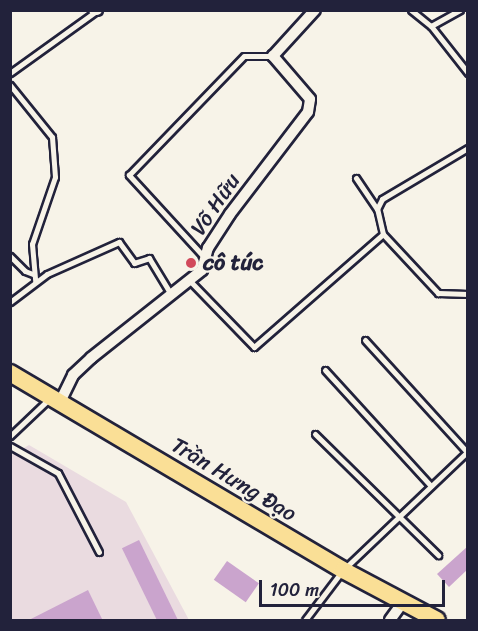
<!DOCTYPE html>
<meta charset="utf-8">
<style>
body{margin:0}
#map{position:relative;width:478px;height:631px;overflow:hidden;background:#f7f3e8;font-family:Sriracha,sans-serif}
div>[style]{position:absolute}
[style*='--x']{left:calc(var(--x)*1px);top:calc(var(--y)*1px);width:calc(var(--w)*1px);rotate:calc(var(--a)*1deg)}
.built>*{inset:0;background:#eadbe0}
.building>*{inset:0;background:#caa4cd;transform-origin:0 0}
.roads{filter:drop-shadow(2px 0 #22223b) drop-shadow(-2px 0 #22223b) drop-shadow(0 2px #22223b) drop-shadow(0 -2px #22223b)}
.lane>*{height:5px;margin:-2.5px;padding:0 2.5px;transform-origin:2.5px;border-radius:2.5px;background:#f7f3e8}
.street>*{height:10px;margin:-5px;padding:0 5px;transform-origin:5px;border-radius:5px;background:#f7f3e8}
.primary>*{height:16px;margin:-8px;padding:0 8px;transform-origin:8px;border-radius:8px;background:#fadf96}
.dots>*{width:16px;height:16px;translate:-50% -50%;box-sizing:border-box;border:3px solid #f7f3e8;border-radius:50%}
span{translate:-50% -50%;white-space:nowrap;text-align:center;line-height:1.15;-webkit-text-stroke:4.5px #f7f3e8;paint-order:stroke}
.street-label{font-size:22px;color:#22223b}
.poi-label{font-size:22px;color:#22223b;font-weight:700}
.left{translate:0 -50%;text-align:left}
.frame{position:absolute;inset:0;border:12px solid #22223b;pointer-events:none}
.scale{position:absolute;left:259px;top:580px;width:186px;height:27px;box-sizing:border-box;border:3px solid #22223b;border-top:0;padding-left:8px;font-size:18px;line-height:21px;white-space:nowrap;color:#22223b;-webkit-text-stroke:4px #f7f3e8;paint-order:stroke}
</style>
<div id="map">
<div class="built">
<i style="clip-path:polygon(29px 445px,126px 502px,189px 620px,11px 620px,10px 456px)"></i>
</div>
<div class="building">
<i style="left:139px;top:540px;width:90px;height:19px;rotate:64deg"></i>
<i style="clip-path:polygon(468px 546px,468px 569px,449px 587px,437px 574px)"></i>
<i style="left:227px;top:561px;width:39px;height:23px;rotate:35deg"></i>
<i style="clip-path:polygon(88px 590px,103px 621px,27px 621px)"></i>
</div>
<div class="roads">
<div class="lane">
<i style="--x:411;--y:10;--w:26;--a:39"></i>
<i style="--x:431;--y:26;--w:60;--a:51.8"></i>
<i style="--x:431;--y:26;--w:33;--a:-29"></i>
<i style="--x:10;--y:73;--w:105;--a:-35.7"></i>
<i style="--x:10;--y:85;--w:67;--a:51.1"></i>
<i style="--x:52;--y:137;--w:40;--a:85.7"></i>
<i style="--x:55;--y:177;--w:71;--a:108.9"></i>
<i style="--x:32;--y:244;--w:38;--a:85"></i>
<i style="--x:356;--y:178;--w:37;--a:56"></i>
<i style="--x:383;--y:234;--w:26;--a:-103"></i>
<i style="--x:377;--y:209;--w:11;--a:-63"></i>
<i style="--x:382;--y:199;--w:100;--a:-30.7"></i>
<i style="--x:10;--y:256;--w:21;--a:45"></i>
<i style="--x:25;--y:271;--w:9;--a:21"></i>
<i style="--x:205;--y:258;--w:113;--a:-132.5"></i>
<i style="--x:129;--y:175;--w:165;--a:-46"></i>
<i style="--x:244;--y:56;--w:29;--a:0"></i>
<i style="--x:190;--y:281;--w:92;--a:45.9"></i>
<i style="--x:254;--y:347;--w:171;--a:-41.2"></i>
<i style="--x:383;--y:234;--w:81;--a:47"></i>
<i style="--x:438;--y:293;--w:30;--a:2"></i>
<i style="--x:10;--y:302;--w:46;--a:-37.1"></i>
<i style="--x:47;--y:274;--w:79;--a:-24"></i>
<i style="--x:119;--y:242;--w:26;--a:54"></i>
<i style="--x:134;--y:263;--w:16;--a:-18"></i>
<i style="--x:149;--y:258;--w:44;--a:58.8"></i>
<i style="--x:365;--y:340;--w:151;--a:47.7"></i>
<i style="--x:325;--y:370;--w:157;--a:47.6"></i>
<i style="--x:315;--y:434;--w:173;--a:44.5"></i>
<i style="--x:10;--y:436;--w:55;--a:-43.5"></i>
<i style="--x:10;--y:446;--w:55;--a:29.4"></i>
<i style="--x:58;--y:473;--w:89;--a:62.6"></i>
<i style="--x:305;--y:620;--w:63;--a:-52.8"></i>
<i style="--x:343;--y:570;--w:173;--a:-43.6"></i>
</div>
<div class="street">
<i style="--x:94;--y:10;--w:3;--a:0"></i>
<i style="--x:60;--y:402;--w:30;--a:-64"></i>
<i style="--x:73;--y:375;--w:25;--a:-43"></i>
<i style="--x:91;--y:358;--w:142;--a:-38.4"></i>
<i style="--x:202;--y:270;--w:23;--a:-75"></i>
<i style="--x:208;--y:248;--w:40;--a:-57.1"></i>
<i style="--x:230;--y:214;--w:128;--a:-52.6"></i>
<i style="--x:308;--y:112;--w:13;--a:-81"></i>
<i style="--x:310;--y:99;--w:57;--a:-130.7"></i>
<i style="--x:273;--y:56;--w:62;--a:-47.6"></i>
<i style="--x:390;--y:620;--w:22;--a:-54"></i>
</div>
<div class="primary">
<i style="--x:10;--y:373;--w:387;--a:30.6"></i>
<i style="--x:343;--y:570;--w:106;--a:28"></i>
</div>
</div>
<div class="dots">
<i style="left:191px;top:263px;background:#d1495b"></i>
</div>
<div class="street-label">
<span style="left:215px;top:204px;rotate:-56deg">Võ Hữu</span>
<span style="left:234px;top:479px;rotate:31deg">Trần Hưng Đạo</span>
</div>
<div class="poi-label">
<span class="left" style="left:203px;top:263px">cô túc</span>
</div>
<div class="frame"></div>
<div class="scale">100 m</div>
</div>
